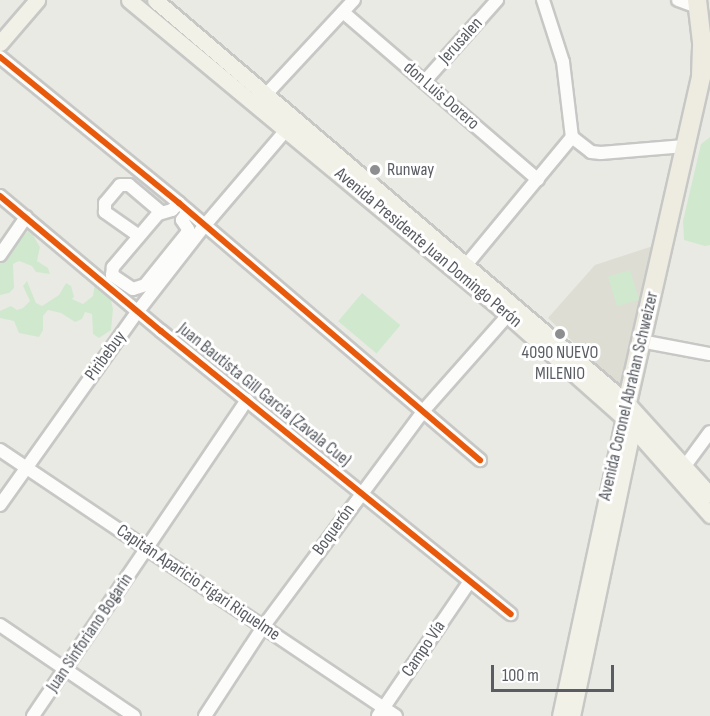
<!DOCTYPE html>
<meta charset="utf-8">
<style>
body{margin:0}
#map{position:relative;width:710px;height:716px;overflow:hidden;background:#eaeae4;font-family:"Sofia Sans Condensed",sans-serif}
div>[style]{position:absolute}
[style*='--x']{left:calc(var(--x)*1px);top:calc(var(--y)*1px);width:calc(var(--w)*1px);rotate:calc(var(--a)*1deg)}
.education>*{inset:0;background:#ddddd3}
.green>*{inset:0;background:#d0e9ce;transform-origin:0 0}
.roads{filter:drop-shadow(2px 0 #c7c8c6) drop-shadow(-2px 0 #c7c8c6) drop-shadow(0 2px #c7c8c6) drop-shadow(0 -2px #c7c8c6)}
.minor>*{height:12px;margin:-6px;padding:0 6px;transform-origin:6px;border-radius:6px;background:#fcfcfb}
.major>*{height:15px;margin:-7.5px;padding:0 7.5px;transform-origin:7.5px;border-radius:7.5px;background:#f2f1e7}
.highway>*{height:18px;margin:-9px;padding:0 9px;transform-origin:9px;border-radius:9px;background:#eeece0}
.cycleway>*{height:6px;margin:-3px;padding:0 3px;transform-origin:3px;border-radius:3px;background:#e8590c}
.dots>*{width:16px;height:16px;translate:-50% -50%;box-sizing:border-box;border:3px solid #fff;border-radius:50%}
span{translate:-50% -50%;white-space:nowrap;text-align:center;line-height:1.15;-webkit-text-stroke:6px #fff;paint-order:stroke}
.street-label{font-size:18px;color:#595d63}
.poi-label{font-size:18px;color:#595d63}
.left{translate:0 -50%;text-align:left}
.scale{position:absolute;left:491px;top:665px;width:123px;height:27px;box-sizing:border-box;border:3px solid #595d63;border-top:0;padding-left:8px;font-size:18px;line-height:21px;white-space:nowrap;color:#595d63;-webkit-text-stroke:4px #fff;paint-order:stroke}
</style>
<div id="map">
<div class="education">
<i style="clip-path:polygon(656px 245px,624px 391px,548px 318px,595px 265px)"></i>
</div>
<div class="green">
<i style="clip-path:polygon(710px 137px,710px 245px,705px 246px,684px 240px,683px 221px,701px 144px)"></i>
<i style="clip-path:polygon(28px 231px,33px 235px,40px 247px,37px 261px,48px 268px,50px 274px,36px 272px,32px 266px,19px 261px,13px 264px,14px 288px,9px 293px,0 295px,0 261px,12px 253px,15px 246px)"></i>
<i style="left:630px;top:270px;width:31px;height:23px;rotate:73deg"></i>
<i style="clip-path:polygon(27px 281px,36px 303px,42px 306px,59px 295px,66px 283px,71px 286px,74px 297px,72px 299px,83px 304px,93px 296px,95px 283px,110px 296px,113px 309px,111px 330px,99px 338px,93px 334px,92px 314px,85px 312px,82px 319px,75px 322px,61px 313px,48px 310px,43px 316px,43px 330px,39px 337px,19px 333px,14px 321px,0 318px,0 311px,11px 306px,17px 310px,23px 308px,30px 301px,23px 286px)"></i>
<i style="left:362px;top:293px;width:50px;height:37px;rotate:40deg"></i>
</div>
<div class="roads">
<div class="minor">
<i style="--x:543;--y:0;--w:65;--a:72.1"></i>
<i style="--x:563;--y:62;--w:76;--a:83.2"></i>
<i style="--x:572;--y:137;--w:24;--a:38"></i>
<i style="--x:591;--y:152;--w:10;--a:6"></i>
<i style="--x:601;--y:153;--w:84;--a:-4.8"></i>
<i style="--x:678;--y:0;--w:20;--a:20"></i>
<i style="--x:343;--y:12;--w:257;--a:40.7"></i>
<i style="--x:0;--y:57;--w:231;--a:39.2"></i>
<i style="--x:179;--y:203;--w:396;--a:40.5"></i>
<i style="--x:424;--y:82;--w:110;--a:-48.3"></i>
<i style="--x:260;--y:101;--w:138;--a:-47.1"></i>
<i style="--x:0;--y:196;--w:210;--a:40"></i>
<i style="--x:161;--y:331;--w:450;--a:39"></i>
<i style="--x:179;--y:203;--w:10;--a:135"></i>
<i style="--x:172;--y:210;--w:15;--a:164"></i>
<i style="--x:158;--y:214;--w:70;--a:130.3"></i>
<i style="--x:113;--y:267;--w:8;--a:97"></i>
<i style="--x:112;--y:275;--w:25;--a:34"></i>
<i style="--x:133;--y:289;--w:13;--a:-18"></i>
<i style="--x:145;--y:285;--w:67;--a:-51.1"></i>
<i style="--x:187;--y:233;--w:4;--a:-76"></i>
<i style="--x:188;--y:229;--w:11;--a:-124"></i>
<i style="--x:182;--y:220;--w:11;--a:-56"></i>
<i style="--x:139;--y:236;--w:42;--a:-144.8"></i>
<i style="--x:105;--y:212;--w:9;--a:-90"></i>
<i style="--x:105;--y:203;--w:23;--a:-50"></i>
<i style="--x:120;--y:185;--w:9;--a:0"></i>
<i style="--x:129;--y:185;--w:42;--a:40.2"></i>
<i style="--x:0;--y:255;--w:46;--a:-55.6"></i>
<i style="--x:467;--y:264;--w:165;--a:-50.4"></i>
<i style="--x:651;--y:343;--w:60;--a:10.6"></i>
<i style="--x:0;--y:450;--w:477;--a:33.9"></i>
<i style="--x:679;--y:474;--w:52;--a:-53.6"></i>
<i style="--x:0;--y:505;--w:238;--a:-54.6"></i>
<i style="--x:138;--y:311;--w:109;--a:-52.1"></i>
<i style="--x:205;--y:225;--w:126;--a:-49.5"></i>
<i style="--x:0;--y:625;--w:162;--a:34.2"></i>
<i style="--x:33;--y:716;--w:382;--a:-55.9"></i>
<i style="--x:205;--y:716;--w:106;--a:-56.9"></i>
<i style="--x:263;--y:627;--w:270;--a:-53.4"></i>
<i style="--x:424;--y:410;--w:127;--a:-48.5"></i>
<i style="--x:508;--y:315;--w:9;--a:-6"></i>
<i style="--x:378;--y:716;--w:163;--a:-55.7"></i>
</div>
<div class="major">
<i style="--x:129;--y:0;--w:493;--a:39.7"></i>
<i style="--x:508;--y:315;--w:155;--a:41.6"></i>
<i style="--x:624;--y:418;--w:130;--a:48.4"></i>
<i style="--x:155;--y:0;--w:621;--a:40.49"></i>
<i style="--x:627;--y:403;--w:124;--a:47.9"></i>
<i style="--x:0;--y:43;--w:57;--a:-49.3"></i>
<i style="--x:560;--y:716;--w:311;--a:-77.9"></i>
<i style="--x:572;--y:716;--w:301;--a:-78.1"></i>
</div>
<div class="highway">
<i style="--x:627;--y:403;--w:335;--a:-77.2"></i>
<i style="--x:701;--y:76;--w:34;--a:-88"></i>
<i style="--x:702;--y:42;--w:42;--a:-96.8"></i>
</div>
</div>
<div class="cycleway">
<i style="--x:0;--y:57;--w:231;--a:39.2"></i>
<i style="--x:179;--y:203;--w:396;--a:40.5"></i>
<i style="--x:0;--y:196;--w:210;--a:40"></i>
<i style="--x:161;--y:331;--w:450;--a:39"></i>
</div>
<div class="dots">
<i style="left:375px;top:170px;background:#8c8e90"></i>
<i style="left:560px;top:334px;background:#8c8e90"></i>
</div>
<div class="street-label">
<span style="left:461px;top:41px;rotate:-48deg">Jerusalen</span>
<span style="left:441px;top:96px;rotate:41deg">don Luis Dorero</span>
<span style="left:428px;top:248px;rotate:40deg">Avenida Presidente Juan Domingo Perón</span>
<span style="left:106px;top:356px;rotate:-54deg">Piribebuy</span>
<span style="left:264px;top:395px;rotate:39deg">Juan Bautista Gill Garcia (Zavala Cue)</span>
<span style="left:629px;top:396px;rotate:-77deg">Avenida Coronel Abrahan Schweizer</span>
<span style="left:334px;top:530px;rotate:-54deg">Boquerón</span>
<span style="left:198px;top:583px;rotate:34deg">Capitán Aparicio Figari Riquelme</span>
<span style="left:90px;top:633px;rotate:-56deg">Juan Sinforiano Bogarín</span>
<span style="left:424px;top:649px;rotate:-56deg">Campo Vía</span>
</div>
<div class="poi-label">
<span class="left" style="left:387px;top:170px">Runway</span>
<span style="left:560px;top:364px">4090 NUEVO<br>MILENIO</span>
</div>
<div class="scale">100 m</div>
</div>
